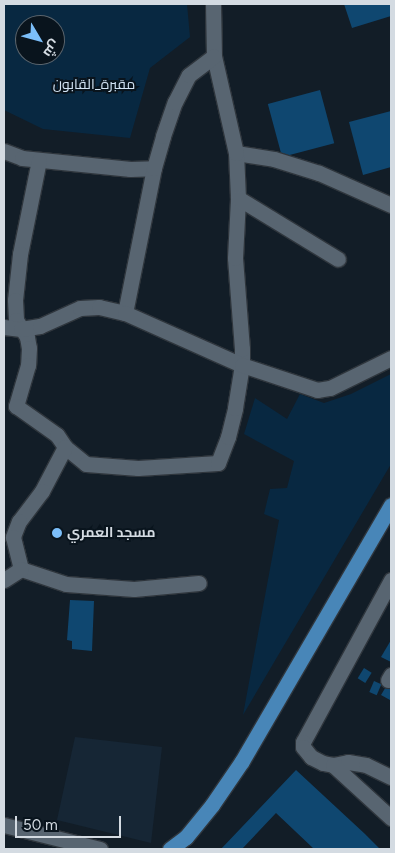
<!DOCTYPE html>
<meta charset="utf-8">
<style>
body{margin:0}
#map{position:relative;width:395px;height:853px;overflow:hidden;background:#121d27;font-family:Figtree,Cairo,sans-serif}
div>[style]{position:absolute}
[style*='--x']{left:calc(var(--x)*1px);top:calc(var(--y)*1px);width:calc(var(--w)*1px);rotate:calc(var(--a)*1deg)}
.built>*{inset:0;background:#162635}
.green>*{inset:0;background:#082841}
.building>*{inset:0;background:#0f4770;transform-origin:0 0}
.roads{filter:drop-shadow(1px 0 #2f363d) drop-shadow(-1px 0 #2f363d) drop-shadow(0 1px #2f363d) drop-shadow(0 -1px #2f363d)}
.minor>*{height:15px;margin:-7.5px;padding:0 7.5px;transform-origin:7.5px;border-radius:7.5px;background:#586571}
.major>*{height:15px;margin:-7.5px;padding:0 7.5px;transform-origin:7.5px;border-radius:7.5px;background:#4886b8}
.dots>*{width:14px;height:14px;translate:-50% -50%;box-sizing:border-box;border:2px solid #09141d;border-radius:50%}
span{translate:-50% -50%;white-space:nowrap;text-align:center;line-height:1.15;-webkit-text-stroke:4px #09141d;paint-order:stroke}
.park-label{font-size:14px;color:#d3e4f4}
.poi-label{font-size:14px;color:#d4dbe2;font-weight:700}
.left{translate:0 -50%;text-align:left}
.frame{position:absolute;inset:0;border:5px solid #d4dbe2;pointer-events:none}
.north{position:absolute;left:15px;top:15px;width:50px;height:50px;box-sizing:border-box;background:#09141d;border:1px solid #5a646c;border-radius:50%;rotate:127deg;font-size:14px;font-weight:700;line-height:20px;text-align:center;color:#d4dbe2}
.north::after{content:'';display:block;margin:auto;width:18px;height:22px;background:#7bbef9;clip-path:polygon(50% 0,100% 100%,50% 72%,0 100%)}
.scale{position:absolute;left:15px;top:816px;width:106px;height:22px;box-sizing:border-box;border:2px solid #d4dbe2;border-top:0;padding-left:6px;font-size:15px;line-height:18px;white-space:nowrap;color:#d4dbe2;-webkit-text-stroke:4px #09141d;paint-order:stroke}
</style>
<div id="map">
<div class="built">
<i style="clip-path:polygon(75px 737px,162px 747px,151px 843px,57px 820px)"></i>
</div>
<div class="green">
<i style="clip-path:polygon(evenodd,4px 4px,187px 4px,190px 37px,150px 68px,130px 138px,43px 129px,4px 110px,4px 4px,25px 25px,55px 25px,55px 55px,25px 55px,25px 25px)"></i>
<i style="clip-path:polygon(391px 374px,391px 464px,243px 715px,279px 520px,264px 514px,270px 489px,287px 488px,294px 461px,244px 434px,255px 398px,287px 419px,300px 394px,324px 403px,351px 394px)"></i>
</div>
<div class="building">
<i style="clip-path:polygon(344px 4px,391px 4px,391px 16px,352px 28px)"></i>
<i style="left:320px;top:90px;width:55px;height:54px;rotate:75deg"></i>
<i style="clip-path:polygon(391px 111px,391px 167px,363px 175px,349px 122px)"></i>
<i style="clip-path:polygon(70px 600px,94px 601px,92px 651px,72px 649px,72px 641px,67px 640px)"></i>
<i style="clip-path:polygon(391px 640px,391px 662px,381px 657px)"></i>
<i style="left:364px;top:668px;width:9px;height:12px;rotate:32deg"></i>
<i style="left:374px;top:681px;width:8px;height:12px;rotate:23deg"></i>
<i style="clip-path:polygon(387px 685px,391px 687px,390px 700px,381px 695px)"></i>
<i style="clip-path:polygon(296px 770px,365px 834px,380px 849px,314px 849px,276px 813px,242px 849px,221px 849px)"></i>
</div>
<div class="roads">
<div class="minor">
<i style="--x:4;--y:151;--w:19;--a:21"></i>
<i style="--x:22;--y:158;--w:109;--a:5.8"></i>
<i style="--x:130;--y:169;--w:24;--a:-2"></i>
<i style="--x:236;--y:153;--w:38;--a:9"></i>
<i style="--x:274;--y:159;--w:47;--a:17.3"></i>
<i style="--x:319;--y:173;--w:79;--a:24"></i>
<i style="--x:39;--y:160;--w:96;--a:101.4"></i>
<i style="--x:20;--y:254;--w:46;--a:96.2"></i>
<i style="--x:15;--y:300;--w:20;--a:87"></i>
<i style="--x:16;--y:320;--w:20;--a:57"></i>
<i style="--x:27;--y:337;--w:11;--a:80"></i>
<i style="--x:29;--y:348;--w:17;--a:93"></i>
<i style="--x:28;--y:365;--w:43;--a:106.3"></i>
<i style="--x:16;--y:406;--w:50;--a:35.3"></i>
<i style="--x:57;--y:435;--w:14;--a:56"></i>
<i style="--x:65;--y:447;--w:27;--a:39"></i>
<i style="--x:86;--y:464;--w:52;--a:4.4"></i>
<i style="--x:138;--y:468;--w:80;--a:-3.6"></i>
<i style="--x:218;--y:463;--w:28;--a:-69"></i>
<i style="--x:228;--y:437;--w:30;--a:-76"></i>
<i style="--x:235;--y:408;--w:44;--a:-80.8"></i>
<i style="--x:242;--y:365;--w:16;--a:-90"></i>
<i style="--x:242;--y:349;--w:91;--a:-94.4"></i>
<i style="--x:235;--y:258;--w:60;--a:-87.1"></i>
<i style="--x:238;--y:198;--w:45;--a:-92.5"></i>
<i style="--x:236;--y:153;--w:99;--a:-102.8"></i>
<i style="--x:214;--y:56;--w:52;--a:-91.1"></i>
<i style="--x:238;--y:198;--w:117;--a:31.4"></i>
<i style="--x:125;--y:313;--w:148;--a:-78.7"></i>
<i style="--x:154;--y:168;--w:33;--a:-74"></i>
<i style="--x:163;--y:136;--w:36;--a:-71"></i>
<i style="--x:175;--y:102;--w:30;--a:-63"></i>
<i style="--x:189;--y:75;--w:31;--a:-37"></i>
<i style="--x:4;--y:327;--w:17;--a:7"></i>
<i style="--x:21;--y:329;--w:19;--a:-9"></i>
<i style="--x:40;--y:326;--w:44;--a:-24.2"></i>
<i style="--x:80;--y:308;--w:19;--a:-3"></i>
<i style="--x:99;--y:307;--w:27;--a:13"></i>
<i style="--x:125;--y:313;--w:128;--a:24"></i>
<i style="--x:242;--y:365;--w:79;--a:18.4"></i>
<i style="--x:317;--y:390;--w:13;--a:-9"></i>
<i style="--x:330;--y:388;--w:68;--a:-26.2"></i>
<i style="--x:65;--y:447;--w:50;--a:117.6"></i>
<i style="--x:42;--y:491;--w:38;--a:127"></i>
<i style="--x:19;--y:521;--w:17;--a:111"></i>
<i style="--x:13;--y:537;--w:33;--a:76"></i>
<i style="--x:21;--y:569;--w:47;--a:18.4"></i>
<i style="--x:66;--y:584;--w:68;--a:4.2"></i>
<i style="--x:134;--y:589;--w:65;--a:-5.3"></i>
<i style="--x:4;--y:580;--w:20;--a:-33"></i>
<i style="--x:391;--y:580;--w:184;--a:118.5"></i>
<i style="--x:303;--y:742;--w:5;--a:90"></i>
<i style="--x:303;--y:747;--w:13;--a:51"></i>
<i style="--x:311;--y:757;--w:13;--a:27"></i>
<i style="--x:323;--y:763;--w:10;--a:11"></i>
<i style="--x:333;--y:765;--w:15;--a:-11"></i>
<i style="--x:348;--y:762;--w:18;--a:9"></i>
<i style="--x:366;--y:765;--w:28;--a:26"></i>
<i style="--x:388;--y:680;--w:6;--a:-59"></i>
<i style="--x:333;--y:765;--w:79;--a:42.4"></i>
<i style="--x:4;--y:825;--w:99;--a:14"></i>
</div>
<div class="major">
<i style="--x:170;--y:849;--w:20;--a:-37"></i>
<i style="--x:186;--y:837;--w:41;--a:-50.9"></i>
<i style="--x:212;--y:805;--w:53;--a:-55.7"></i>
<i style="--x:242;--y:761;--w:296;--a:-59.8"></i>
</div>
</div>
<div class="dots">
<i style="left:57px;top:533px;background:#7bbef9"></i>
</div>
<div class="park-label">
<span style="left:94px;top:85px">مقبرة_القابون</span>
</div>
<div class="poi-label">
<span class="left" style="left:67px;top:533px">مسجد العمري</span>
</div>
<div class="frame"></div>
<div class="north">ش</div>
<div class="scale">50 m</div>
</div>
